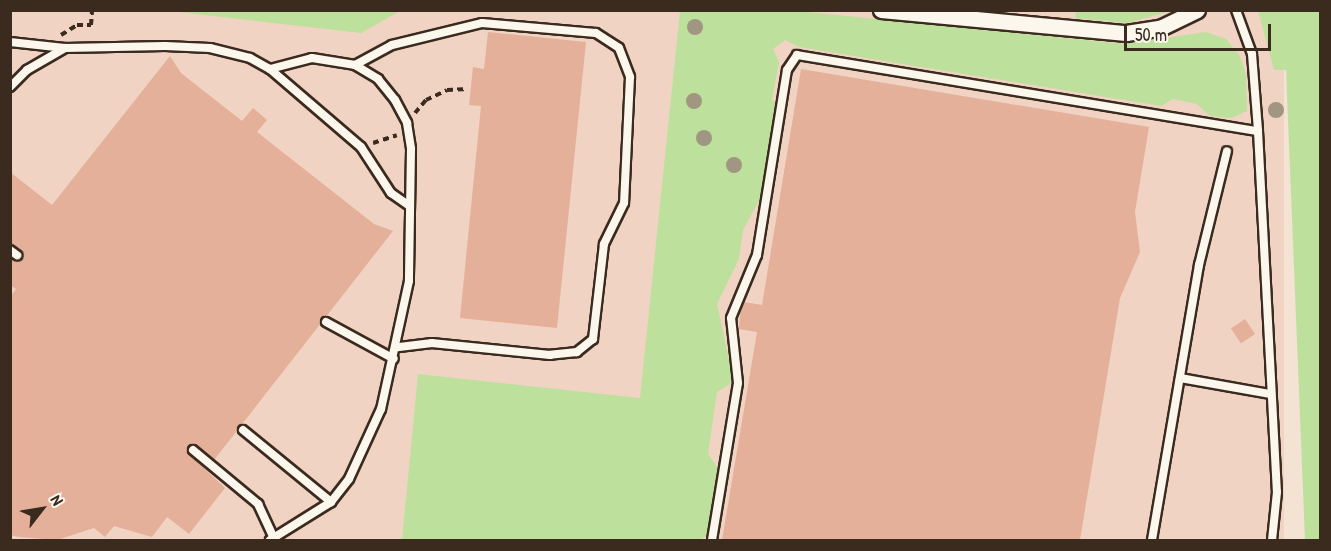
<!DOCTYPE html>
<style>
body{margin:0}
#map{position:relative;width:1331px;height:551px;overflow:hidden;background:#f4e2d3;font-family:"Patrick Hand",sans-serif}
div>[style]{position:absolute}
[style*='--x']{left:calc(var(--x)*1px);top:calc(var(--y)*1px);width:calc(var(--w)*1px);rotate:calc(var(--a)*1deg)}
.built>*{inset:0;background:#f0d3c2;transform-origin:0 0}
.green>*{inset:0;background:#bde19c}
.building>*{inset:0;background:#e5b099;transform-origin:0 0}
.path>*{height:4px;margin-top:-2px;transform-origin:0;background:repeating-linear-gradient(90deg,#3b2a1e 0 6px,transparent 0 10.5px)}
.roads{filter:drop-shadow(2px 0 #3b2a1e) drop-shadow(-2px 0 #3b2a1e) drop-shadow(0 2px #3b2a1e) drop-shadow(0 -2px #3b2a1e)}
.service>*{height:8px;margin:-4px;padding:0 4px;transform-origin:4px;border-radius:4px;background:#fbf7ec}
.minor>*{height:15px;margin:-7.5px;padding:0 7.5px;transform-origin:7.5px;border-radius:7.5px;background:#fbf7ec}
.trees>*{width:16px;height:16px;margin:-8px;border-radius:50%;background:#a09681}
span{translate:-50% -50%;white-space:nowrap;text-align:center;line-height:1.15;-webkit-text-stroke:4.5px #fbf7ec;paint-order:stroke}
.frame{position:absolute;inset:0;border:12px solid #3b2a1e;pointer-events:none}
.north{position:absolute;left:12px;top:479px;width:60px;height:60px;-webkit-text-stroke:4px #fbf7ec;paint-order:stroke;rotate:59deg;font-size:16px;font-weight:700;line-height:24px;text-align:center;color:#3b2a1e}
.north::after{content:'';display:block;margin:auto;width:21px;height:27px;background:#3b2a1e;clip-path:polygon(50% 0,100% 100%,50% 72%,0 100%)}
.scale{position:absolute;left:1124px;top:24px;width:147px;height:27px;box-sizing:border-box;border:3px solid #3b2a1e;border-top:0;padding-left:8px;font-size:18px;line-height:21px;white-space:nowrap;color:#3b2a1e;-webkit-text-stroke:4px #fbf7ec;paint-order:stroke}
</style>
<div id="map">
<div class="built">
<i style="left:10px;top:11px;width:1274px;height:529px"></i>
</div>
<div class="green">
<i style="clip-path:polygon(170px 11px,400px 10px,400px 11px,361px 33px)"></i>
<i style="clip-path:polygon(680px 11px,797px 11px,1124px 44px,1206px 32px,1226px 39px,1240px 56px,1246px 75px,1247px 111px,1232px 118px,1210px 116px,1197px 104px,1173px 99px,1161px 106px,799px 47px,785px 40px,773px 49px,779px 62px,772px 100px,776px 104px,761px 197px,743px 230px,739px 259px,717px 304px,732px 374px,730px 384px,717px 392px,708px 454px,718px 468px,707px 536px,699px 540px,402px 540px,418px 374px,640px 398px)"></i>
<i style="clip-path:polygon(1076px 11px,1076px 10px,1171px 11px,1127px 23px,1075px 18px)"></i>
<i style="clip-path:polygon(1258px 11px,1320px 11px,1320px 540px,1305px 540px,1286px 70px,1274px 70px)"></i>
</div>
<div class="building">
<i style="clip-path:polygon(488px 32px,586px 42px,557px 328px,460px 318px,481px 106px,469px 105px,473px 67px,484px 69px)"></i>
<i style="clip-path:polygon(170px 56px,181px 73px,242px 121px,253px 108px,267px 120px,257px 132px,374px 224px,393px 231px,214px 460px,196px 445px,188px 447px,189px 454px,225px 488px,189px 534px,167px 517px,152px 537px,114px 526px,105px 537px,94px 528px,57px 540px,19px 537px,10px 535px,10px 297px,16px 289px,10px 285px,10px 258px,19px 261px,23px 255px,10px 244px,10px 172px,52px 205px)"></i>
<i style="clip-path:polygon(801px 69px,1149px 127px,1135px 212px,1140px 252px,1120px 298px,1080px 540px,722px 540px,757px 332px,739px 329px,740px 314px,744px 302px,762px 305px)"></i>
<i style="left:1245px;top:319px;width:18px;height:17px;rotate:56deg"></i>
</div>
<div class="path">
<i style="--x:61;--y:35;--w:19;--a:-32"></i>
<i style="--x:77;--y:25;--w:14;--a:0"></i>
<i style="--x:91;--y:25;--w:15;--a:-86"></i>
<i style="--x:415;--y:113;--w:17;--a:-50"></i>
<i style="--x:426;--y:100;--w:23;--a:-25"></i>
<i style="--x:447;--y:90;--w:21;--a:-3"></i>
<i style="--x:373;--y:143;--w:25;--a:-18"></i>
</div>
<div class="roads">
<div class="service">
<i style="--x:1236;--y:10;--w:47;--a:70"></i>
<i style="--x:1252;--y:54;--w:77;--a:85.5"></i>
<i style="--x:1258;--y:131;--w:361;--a:87"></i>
<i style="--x:1277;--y:492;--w:48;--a:95.9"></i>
<i style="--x:10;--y:42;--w:55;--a:6.2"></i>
<i style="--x:355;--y:65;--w:42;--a:-28.4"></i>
<i style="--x:392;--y:45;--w:93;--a:-13.7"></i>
<i style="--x:482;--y:23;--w:114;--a:5"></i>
<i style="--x:596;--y:33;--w:27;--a:33"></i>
<i style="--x:619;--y:48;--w:31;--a:69"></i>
<i style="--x:630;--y:77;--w:126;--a:92.7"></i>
<i style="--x:624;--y:203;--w:46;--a:116"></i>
<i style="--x:604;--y:244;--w:96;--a:96.6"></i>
<i style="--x:593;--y:339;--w:21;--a:141"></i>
<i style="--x:577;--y:352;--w:27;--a:174"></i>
<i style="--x:550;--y:355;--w:119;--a:-174.2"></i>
<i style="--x:432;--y:343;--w:35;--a:173"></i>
<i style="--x:270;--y:69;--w:120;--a:40.6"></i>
<i style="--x:361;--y:147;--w:55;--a:56.9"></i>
<i style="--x:391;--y:193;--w:21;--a:35"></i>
<i style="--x:10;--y:87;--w:24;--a:-45"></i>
<i style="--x:27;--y:70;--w:44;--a:-30.1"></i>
<i style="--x:65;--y:48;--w:100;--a:-1.1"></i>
<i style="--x:165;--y:46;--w:45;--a:2.5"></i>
<i style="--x:210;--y:48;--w:41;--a:14"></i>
<i style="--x:250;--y:58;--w:23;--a:29"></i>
<i style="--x:270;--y:69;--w:43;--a:-14.7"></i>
<i style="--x:312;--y:58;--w:44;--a:9.2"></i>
<i style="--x:355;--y:65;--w:27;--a:31"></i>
<i style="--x:378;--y:79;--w:27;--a:51"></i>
<i style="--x:395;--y:100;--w:26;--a:62"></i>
<i style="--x:407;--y:123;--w:26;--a:81"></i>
<i style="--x:411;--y:149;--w:132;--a:90.9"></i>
<i style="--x:409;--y:281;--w:131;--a:102.3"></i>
<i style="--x:381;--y:409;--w:77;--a:114.6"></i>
<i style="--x:349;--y:479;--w:29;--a:128"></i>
<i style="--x:331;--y:502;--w:72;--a:148.1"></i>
<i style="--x:10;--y:250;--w:9;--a:36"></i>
<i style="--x:326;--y:322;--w:77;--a:28.6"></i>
<i style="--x:1180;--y:378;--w:91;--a:10.1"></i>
<i style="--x:243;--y:430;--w:114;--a:39.3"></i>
<i style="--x:193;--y:450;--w:85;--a:39.7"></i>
<i style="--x:258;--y:504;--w:38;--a:65"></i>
<i style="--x:712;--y:540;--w:159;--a:-80.6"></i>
<i style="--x:738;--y:383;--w:65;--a:-96.1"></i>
<i style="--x:731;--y:318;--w:68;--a:-67.6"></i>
<i style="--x:757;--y:255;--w:187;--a:-80.8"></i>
<i style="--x:787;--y:70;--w:18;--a:-56"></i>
<i style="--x:797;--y:55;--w:467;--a:9.4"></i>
<i style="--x:1152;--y:540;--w:279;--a:-80.3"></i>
<i style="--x:1199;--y:265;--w:117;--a:-76.2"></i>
</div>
<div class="minor">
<i style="--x:881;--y:10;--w:246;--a:5.4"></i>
<i style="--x:1126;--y:33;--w:36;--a:-9"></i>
<i style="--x:1162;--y:27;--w:39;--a:-26"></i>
</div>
</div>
<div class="trees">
<i style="left:695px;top:27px"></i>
<i style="left:694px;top:101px"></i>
<i style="left:1276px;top:110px"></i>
<i style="left:704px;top:138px"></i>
<i style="left:734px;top:165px"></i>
</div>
<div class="frame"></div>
<div class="north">N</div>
<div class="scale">50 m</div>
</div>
